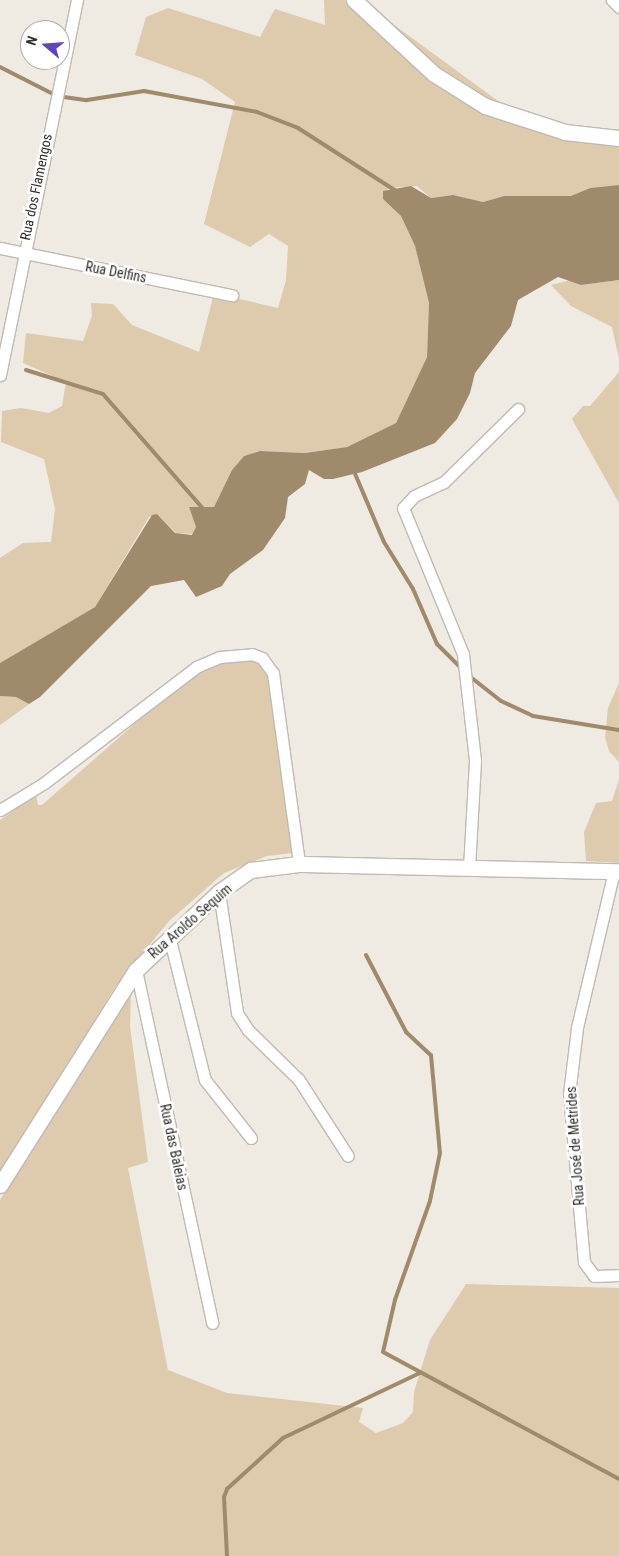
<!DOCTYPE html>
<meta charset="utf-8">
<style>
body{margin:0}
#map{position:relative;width:619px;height:1556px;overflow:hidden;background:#efeae2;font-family:"Roboto Condensed",sans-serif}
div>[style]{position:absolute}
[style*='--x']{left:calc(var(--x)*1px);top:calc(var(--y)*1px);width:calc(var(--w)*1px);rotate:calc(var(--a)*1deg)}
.green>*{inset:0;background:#decbad}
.water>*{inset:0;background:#9f8a6b}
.stream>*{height:4px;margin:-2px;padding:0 2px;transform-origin:2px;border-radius:2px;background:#9f8a6b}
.roads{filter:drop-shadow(1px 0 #bfbab2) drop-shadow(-1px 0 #bfbab2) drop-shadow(0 1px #bfbab2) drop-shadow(0 -1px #bfbab2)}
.minor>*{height:11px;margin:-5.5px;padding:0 5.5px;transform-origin:5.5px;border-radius:5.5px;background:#fff}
.tertiary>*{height:15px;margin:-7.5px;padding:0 7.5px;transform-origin:7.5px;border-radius:7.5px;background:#fff}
span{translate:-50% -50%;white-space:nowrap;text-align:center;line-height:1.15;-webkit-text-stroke:5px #fff;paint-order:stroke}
.street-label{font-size:14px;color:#32302d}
.north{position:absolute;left:20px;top:20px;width:50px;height:50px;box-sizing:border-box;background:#fff;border:1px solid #adacab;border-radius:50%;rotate:288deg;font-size:14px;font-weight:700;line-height:20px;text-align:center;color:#32302d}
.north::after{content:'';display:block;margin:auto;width:18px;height:22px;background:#6045be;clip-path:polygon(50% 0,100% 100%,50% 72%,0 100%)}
</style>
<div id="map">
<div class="green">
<i style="clip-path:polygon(324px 0,360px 0,517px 115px,619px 138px,619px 185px,590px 188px,571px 196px,504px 196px,483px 202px,453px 195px,431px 198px,417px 186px,389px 188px,383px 199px,401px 216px,415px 246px,429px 303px,427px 357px,396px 423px,347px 447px,305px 453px,260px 451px,244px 456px,232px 470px,214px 507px,189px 507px,196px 527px,193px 534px,176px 533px,157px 514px,149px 517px,95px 607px,0 663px,0 558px,23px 543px,51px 542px,55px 509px,44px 459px,1px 442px,2px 411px,21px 408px,49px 413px,62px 406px,66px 382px,23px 363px,26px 333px,83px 341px,92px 316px,91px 303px,113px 304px,132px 325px,199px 352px,214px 293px,278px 308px,286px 280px,288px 246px,269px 234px,250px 247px,204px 224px,235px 102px,202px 79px,135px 55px,146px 17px,168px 8px,260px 37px,275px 9px,325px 25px)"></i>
<i style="clip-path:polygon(571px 280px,581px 285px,619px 280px,619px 359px,612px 327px,571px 306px,551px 285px)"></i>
<i style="clip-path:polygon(619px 372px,619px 503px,572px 419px,583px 406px,590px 406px)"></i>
<i style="clip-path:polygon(246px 657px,269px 666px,293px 853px,267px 856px,224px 873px,169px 921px,115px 987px,0 1175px,0 820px,36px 795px,38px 805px,42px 805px,163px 699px,207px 668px)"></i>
<i style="clip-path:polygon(619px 683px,619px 762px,609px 751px,605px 737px,608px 708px)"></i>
<i style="clip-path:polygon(0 696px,16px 697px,29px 704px,35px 700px,0 725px)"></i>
<i style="clip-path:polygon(619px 779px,619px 863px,586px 861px,584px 832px,596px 803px,612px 801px)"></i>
<i style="clip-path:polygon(131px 993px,130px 1026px,148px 1162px,128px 1168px,168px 1370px,227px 1393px,363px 1408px,359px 1422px,376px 1433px,403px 1423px,413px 1412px,414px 1392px,430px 1340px,466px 1284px,619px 1288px,619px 1556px,0 1556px,0 1200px)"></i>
</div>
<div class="water">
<i style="clip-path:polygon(619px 185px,619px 280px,581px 285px,558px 277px,518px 300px,511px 326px,475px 373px,470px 393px,457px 419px,435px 443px,362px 472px,333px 479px,324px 479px,309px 470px,305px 484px,288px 497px,285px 518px,263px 550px,230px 574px,222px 586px,196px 597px,184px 580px,151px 586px,40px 697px,29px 704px,16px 697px,0 696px,0 663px,95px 607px,152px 515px,157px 514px,175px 533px,192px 535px,196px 527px,189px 507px,214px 507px,232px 470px,244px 456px,260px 451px,305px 453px,347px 447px,396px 423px,427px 357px,429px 303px,415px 246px,401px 216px,383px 199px,383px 191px,411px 186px,431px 198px,453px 195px,483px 202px,504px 196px,571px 196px,590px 188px)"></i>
</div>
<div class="stream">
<i style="--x:0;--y:67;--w:64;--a:27"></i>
<i style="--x:57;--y:96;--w:30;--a:8"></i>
<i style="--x:87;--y:100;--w:58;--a:-9"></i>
<i style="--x:144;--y:91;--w:115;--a:10.5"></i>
<i style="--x:257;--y:112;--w:44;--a:21.3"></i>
<i style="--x:298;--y:128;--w:117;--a:32.7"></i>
<i style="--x:26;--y:370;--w:81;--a:17.3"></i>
<i style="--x:103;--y:394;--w:157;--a:48.9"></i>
<i style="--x:353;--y:469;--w:79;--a:67"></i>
<i style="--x:384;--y:542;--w:55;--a:58.3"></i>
<i style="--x:413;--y:589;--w:60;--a:66.4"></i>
<i style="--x:437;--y:644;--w:34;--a:45"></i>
<i style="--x:468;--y:675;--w:42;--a:38.2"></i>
<i style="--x:501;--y:701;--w:35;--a:25"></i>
<i style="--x:533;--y:716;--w:87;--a:9.2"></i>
<i style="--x:366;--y:955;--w:87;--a:62.5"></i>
<i style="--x:406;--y:1032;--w:34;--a:43"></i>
<i style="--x:431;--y:1055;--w:98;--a:84.8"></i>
<i style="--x:440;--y:1153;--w:49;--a:101.8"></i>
<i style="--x:430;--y:1201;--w:105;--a:109.5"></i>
<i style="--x:395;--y:1300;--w:53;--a:103"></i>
<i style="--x:383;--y:1352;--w:268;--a:28.3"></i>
<i style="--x:227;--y:1556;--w:59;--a:-92.9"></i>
<i style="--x:224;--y:1497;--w:9;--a:-69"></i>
<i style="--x:227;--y:1489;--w:76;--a:-42.3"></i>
<i style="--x:283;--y:1438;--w:152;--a:-25.4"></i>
</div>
<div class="roads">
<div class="minor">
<i style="--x:612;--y:0;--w:10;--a:45"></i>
<i style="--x:0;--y:248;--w:237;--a:11.5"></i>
<i style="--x:0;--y:375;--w:383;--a:-78.4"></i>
<i style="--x:0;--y:810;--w:52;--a:-31.5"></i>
<i style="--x:44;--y:783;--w:191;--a:-37.3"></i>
<i style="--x:196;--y:667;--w:26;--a:-23"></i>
<i style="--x:220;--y:657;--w:32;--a:-5"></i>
<i style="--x:252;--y:654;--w:11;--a:22"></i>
<i style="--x:262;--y:658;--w:19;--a:54"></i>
<i style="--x:273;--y:673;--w:193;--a:82.2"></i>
<i style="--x:469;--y:868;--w:108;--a:-86.8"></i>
<i style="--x:475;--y:760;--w:107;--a:-96.5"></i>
<i style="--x:463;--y:654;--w:158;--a:-112.3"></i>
<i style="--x:403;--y:508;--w:16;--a:-47"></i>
<i style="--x:414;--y:496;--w:33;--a:-25"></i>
<i style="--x:444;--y:482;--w:104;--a:-44.6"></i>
<i style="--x:614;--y:871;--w:161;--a:103.3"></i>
<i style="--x:577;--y:1028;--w:66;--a:96.9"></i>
<i style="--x:569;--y:1094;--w:169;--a:84.9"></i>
<i style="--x:584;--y:1262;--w:17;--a:54"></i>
<i style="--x:594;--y:1276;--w:25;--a:-2"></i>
<i style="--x:219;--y:892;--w:122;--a:81.5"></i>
<i style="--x:237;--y:1013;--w:20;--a:57"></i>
<i style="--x:248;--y:1030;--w:71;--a:44.4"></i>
<i style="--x:299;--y:1080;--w:90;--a:57.2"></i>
<i style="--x:169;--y:936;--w:148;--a:76"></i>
<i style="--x:205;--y:1080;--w:74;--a:51.6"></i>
<i style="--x:136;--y:970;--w:361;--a:77.8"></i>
</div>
<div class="tertiary">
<i style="--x:354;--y:0;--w:109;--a:42.8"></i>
<i style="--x:434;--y:74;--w:60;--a:32.1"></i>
<i style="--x:485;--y:106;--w:84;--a:18"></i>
<i style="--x:565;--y:132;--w:54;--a:6.3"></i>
<i style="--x:0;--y:1185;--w:254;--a:-57.7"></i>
<i style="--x:136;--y:970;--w:114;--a:-43.2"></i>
<i style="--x:219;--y:892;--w:39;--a:-35"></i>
<i style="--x:251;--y:870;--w:48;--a:-7.1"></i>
<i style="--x:299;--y:864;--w:320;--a:1.3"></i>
</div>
</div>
<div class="street-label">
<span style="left:36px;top:187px;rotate:-78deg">Rua dos Flamengos</span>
<span style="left:116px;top:272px;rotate:11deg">Rua Delfins</span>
<span style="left:190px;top:921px;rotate:-41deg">Rua Aroldo Sequim</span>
<span style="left:575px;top:1146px;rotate:-94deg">Rua José de Metrides</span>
<span style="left:174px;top:1147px;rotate:78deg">Rua das Baleias</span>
</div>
<div class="north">N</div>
</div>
